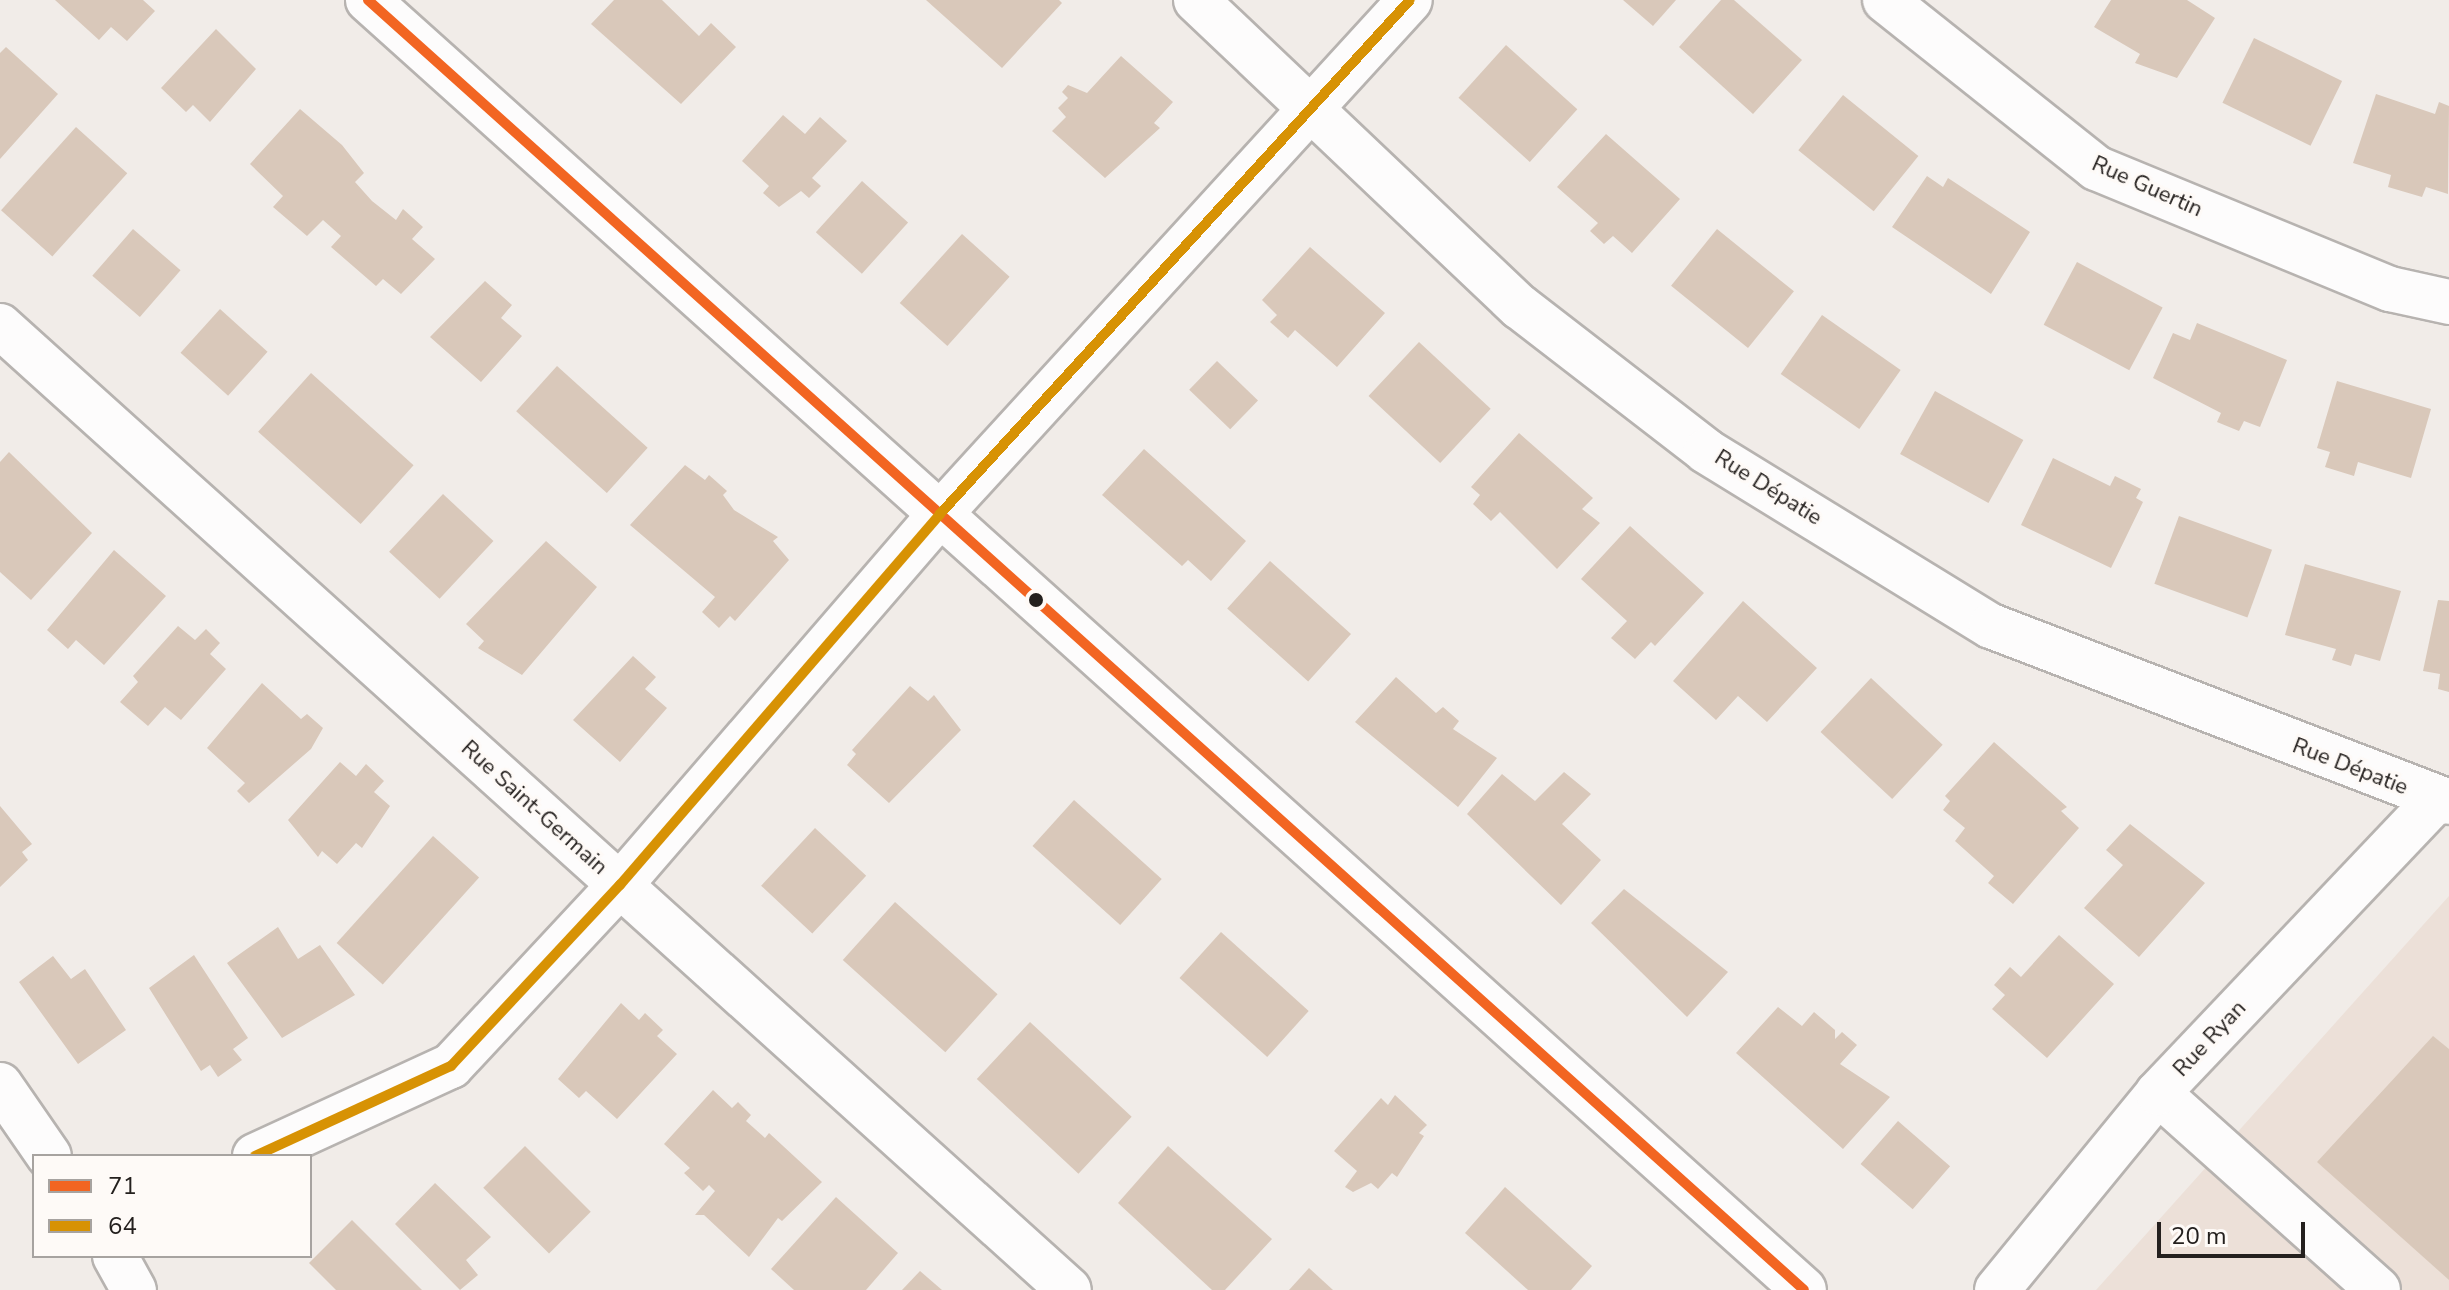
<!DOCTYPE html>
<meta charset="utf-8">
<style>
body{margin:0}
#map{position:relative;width:2449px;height:1290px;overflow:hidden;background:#f1ece8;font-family:"Nunito Sans",sans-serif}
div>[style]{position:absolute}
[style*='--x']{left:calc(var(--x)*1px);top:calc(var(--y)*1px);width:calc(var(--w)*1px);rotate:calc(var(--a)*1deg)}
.built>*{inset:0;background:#ece0d8}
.building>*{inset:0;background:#d9c8ba;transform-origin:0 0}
.roads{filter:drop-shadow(2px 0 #b7b3b0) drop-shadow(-2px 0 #b7b3b0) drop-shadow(0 2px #b7b3b0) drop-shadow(0 -2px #b7b3b0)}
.minor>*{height:44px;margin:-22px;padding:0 22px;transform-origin:22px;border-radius:22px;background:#fdfcfc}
.bus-1>*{height:10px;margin:-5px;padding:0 5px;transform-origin:5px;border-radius:5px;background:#f26522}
.bus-2>*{height:10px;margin:-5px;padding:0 5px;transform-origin:5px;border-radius:5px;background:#d79204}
.dots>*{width:22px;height:22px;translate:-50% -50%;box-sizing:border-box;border:4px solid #fefaf7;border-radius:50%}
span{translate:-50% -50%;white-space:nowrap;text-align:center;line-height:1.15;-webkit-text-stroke:6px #fefaf7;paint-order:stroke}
.street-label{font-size:22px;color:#24201e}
.legend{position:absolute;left:32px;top:1154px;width:280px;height:104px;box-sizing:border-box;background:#fefaf7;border:2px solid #a7a3a0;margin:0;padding:10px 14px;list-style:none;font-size:24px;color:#24201e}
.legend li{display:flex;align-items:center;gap:16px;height:40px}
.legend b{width:40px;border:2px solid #a7a3a0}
.scale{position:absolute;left:2157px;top:1222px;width:148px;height:36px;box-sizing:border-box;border:4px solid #24201e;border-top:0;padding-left:10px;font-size:24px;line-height:28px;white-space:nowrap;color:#24201e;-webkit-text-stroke:6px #fefaf7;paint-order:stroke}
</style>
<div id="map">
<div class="built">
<i style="clip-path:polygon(2449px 896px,2449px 1290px,2096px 1290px)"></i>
</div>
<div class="building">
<i style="clip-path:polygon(55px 0,143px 0,155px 11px,127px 41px,111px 27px,99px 40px)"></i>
<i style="clip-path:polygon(614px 0,662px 0,699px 36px,711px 23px,736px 47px,681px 104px,591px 24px)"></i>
<i style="clip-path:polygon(926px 0,1059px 0,1062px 3px,1002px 68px)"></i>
<i style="clip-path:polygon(1623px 0,1676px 0,1653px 26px)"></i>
<i style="clip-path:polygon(1721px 0,1734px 0,1802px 60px,1753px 114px,1679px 47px)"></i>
<i style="clip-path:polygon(2111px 0,2187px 0,2215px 18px,2177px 78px,2135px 63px,2140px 54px,2094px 27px)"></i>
<i style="clip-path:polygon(216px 29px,256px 69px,210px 122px,193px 105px,186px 112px,161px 88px)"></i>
<i style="left:2254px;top:38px;width:98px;height:72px;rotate:26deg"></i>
<i style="left:1506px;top:45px;width:96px;height:71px;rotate:42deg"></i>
<i style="clip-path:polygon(6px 47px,58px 94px,0 159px,0 53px)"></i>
<i style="clip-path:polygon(1121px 56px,1173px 102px,1154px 123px,1160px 128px,1105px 178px,1052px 131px,1066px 117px,1058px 108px,1068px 98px,1062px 92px,1068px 85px,1087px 93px)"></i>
<i style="clip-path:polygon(2376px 94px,2435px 114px,2439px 102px,2449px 106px,2448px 194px,2426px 187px,2422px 197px,2388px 187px,2391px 175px,2353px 163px)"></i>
<i style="left:1843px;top:95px;width:97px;height:71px;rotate:39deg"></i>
<i style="clip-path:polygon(300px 109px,342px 145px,364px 173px,355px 182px,372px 201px,396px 220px,403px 209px,423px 227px,412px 239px,435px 259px,401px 294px,383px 279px,376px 286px,331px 247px,341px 236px,323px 220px,307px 236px,273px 207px,283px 196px,250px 164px)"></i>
<i style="clip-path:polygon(783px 115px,805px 134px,820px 117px,847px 141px,812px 178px,821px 186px,809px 198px,801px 191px,779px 207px,763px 193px,769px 186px,742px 161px)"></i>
<i style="left:76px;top:127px;width:69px;height:112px;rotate:42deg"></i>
<i style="clip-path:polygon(1606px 134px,1680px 199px,1632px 253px,1613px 236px,1604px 244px,1590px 231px,1598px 223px,1557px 187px)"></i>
<i style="clip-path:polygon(1927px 176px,1943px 187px,1948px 178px,2030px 232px,1991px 294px,1892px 227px)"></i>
<i style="left:862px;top:181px;width:62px;height:69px;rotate:42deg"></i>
<i style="left:133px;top:229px;width:63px;height:62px;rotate:41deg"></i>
<i style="left:1717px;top:229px;width:99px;height:73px;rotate:39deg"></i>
<i style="left:962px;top:234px;width:64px;height:93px;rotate:42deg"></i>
<i style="clip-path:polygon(1310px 247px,1385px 313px,1337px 367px,1295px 330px,1288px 338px,1270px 322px,1277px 315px,1262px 300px)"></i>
<i style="left:2077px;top:262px;width:97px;height:71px;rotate:28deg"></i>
<i style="clip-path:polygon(485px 281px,512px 305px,501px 318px,522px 336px,481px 382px,430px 337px)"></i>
<i style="left:220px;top:309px;width:64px;height:59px;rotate:42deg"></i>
<i style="left:1822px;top:315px;width:96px;height:72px;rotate:35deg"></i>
<i style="clip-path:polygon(2197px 323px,2287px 360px,2260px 427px,2244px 421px,2239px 431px,2217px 422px,2221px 413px,2153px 378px,2173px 333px,2190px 340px)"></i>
<i style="left:1419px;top:342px;width:98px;height:74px;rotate:43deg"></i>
<i style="left:1217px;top:361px;width:57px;height:40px;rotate:44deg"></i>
<i style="left:557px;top:366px;width:122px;height:61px;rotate:42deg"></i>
<i style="left:311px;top:373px;width:138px;height:79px;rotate:42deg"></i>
<i style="clip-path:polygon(2337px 381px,2431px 409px,2411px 478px,2358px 462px,2354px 476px,2325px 467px,2330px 452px,2317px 448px)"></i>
<i style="left:1935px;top:391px;width:101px;height:72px;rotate:29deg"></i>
<i style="clip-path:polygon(1519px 433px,1593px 498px,1582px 509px,1600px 523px,1557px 569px,1500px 512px,1491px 521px,1473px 504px,1480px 495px,1471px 487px)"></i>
<i style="clip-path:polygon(1144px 449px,1246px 541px,1211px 581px,1188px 560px,1182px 566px,1102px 495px)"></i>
<i style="clip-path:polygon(9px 452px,92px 533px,31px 600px,0 572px,0 462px)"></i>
<i style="clip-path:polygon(2053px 458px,2110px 486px,2115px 476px,2141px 489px,2136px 498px,2143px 502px,2111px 568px,2021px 525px)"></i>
<i style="clip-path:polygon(685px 465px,705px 480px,709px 475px,727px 491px,723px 495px,734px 510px,778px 537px,773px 541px,789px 560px,735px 621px,730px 616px,719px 628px,702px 612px,715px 597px,630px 525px)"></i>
<i style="left:443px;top:494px;width:69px;height:79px;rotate:43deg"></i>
<i style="left:2179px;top:516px;width:99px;height:72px;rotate:20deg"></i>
<i style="clip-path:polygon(1630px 526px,1704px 593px,1655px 646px,1651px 642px,1635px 659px,1611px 638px,1627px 621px,1581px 579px)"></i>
<i style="clip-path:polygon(546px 541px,597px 587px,522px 675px,478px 648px,484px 641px,466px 624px)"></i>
<i style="clip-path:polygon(114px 550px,166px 596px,104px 665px,76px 640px,68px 649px,47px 630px)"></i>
<i style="left:1270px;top:561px;width:109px;height:64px;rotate:42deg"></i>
<i style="clip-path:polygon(2305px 564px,2401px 591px,2380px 661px,2355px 654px,2351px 666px,2332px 660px,2336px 649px,2285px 635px)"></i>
<i style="clip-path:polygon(2438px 600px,2449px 601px,2449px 692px,2438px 689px,2440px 674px,2423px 671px)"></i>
<i style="clip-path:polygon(1743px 601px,1817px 668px,1767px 722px,1738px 696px,1716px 720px,1673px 681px)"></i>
<i style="clip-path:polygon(178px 626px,195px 640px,206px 629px,220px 643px,210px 654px,226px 669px,181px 720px,165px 707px,148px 726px,120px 702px,138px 682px,133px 676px)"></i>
<i style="clip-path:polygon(633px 656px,656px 677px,645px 689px,667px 708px,620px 762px,573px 720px)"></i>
<i style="clip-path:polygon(1396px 677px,1436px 713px,1443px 707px,1459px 721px,1453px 729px,1497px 758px,1458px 807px,1355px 722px)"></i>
<i style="left:1871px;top:678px;width:98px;height:74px;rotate:43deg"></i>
<i style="clip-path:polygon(262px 683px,301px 719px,307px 714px,323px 728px,311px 749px,249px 803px,237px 791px,245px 783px,207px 748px)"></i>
<i style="clip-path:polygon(910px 686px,928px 701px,934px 695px,961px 730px,889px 803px,847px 765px,856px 754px,852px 750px)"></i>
<i style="clip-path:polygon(1994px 742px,2067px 807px,2061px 811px,2079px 828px,2013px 904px,1988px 883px,1994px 876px,1955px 841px,1965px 828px,1943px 810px,1950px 801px,1945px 796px)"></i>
<i style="clip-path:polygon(340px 762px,356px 776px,366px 764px,384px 781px,374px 792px,390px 806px,362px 848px,356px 843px,337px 864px,322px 851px,318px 857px,288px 820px)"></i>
<i style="clip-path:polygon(1564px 772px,1591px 794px,1562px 824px,1601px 860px,1561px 905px,1467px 814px,1502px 774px,1535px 801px)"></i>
<i style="left:1074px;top:800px;width:118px;height:62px;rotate:42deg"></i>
<i style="clip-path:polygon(0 806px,32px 844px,22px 852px,28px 860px,0 887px)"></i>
<i style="clip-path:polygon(2130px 824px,2205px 883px,2139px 957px,2084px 908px,2123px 865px,2106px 850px)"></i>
<i style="left:815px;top:828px;width:70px;height:79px;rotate:43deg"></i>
<i style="left:433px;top:836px;width:62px;height:144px;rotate:42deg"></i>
<i style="clip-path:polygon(1624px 889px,1728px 972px,1687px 1017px,1591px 923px)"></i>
<i style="left:895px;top:902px;width:138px;height:78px;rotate:42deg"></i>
<i style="clip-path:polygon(278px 927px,298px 959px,320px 945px,355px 995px,282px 1038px,227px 963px)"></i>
<i style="left:1221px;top:932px;width:118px;height:62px;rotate:42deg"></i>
<i style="clip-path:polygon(2059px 935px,2114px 984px,2047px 1058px,1992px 1009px,2005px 995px,1994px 985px,2010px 967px,2021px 977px)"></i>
<i style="clip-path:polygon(194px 955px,248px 1038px,233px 1049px,242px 1060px,218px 1077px,210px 1065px,201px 1071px,149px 988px)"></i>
<i style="clip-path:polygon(53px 956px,71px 979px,85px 969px,126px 1030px,78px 1064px,19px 982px)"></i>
<i style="clip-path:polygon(621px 1003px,639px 1020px,645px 1013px,663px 1030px,657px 1036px,677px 1054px,617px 1119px,586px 1091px,579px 1098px,558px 1079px)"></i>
<i style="clip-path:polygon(1778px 1007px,1802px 1026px,1814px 1012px,1835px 1030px,1835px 1039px,1842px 1032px,1857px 1045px,1840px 1064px,1890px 1097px,1843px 1149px,1736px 1053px)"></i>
<i style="left:1030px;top:1022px;width:139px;height:78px;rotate:43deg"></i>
<i style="clip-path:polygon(2433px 1036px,2449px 1049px,2449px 1280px,2317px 1162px)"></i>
<i style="clip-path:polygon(713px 1090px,732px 1108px,738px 1102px,751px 1115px,746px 1121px,765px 1138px,769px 1133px,822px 1182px,782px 1221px,778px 1218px,749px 1257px,704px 1215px,695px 1215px,715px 1191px,709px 1185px,703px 1191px,684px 1173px,690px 1168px,664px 1144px)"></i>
<i style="clip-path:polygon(1395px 1095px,1427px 1125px,1419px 1133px,1424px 1136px,1397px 1177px,1392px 1173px,1378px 1189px,1371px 1183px,1353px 1192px,1345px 1187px,1357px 1171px,1334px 1151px,1381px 1098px,1388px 1105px)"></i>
<i style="left:1898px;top:1121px;width:69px;height:57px;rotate:41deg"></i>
<i style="left:525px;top:1146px;width:93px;height:59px;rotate:45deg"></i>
<i style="clip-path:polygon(1168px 1146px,1272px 1239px,1225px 1290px,1212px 1290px,1118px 1203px)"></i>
<i style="clip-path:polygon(435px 1183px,491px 1237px,466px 1260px,478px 1275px,460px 1290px,395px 1224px)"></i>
<i style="clip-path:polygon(1505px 1187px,1592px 1266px,1571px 1290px,1528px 1290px,1465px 1233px)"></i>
<i style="clip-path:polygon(836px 1197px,898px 1253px,866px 1290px,794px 1290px,771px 1269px)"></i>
<i style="clip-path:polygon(352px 1220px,422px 1290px,336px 1290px,309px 1263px)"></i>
<i style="clip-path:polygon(1309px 1268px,1333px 1290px,1289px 1290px)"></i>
<i style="clip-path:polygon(920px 1271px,942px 1290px,902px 1290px)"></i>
</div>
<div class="roads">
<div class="minor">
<i style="--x:368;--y:0;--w:1930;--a:41.93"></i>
<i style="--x:1196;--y:0;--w:446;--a:43.5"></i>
<i style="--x:1520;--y:307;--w:235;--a:37.7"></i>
<i style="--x:1706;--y:451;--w:334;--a:31.6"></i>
<i style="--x:1991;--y:626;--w:491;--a:21"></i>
<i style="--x:1885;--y:0;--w:270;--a:38.5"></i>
<i style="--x:2096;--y:168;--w:318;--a:22.4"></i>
<i style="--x:2390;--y:289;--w:60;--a:12.4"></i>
<i style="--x:0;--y:326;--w:1439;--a:42.04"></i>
<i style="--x:0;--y:1085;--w:86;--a:55.4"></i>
<i style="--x:2158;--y:1093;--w:295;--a:41.8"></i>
<i style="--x:255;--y:1156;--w:216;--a:-24.7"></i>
<i style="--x:451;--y:1066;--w:248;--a:-47"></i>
<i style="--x:620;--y:885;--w:490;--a:-49.2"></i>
<i style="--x:940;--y:514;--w:696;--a:-47.56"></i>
<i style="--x:115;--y:1256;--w:39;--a:61"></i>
<i style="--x:1997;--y:1290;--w:254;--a:-50.7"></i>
<i style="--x:2158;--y:1093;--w:404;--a:-46.5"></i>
</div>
</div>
<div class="bus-1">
<i style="--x:368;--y:0;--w:1930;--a:41.93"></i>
</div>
<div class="bus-2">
<i style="--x:255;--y:1156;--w:216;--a:-24.7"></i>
<i style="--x:451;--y:1066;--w:248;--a:-47"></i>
<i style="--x:620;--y:885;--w:490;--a:-49.2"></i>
<i style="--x:940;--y:514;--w:696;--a:-47.56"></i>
</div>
<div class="dots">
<i style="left:1036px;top:600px;background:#24201e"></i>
</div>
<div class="street-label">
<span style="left:2147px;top:187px;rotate:24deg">Rue Guertin</span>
<span style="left:1768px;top:488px;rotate:32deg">Rue Dépatie</span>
<span style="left:2350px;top:767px;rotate:21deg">Rue Dépatie</span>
<span style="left:534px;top:808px;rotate:42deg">Rue Saint-Germain</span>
<span style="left:2210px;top:1039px;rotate:-47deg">Rue Ryan</span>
</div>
<ul class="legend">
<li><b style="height:10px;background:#f26522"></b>71</li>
<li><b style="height:10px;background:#d79204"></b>64</li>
</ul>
<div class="scale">20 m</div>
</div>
